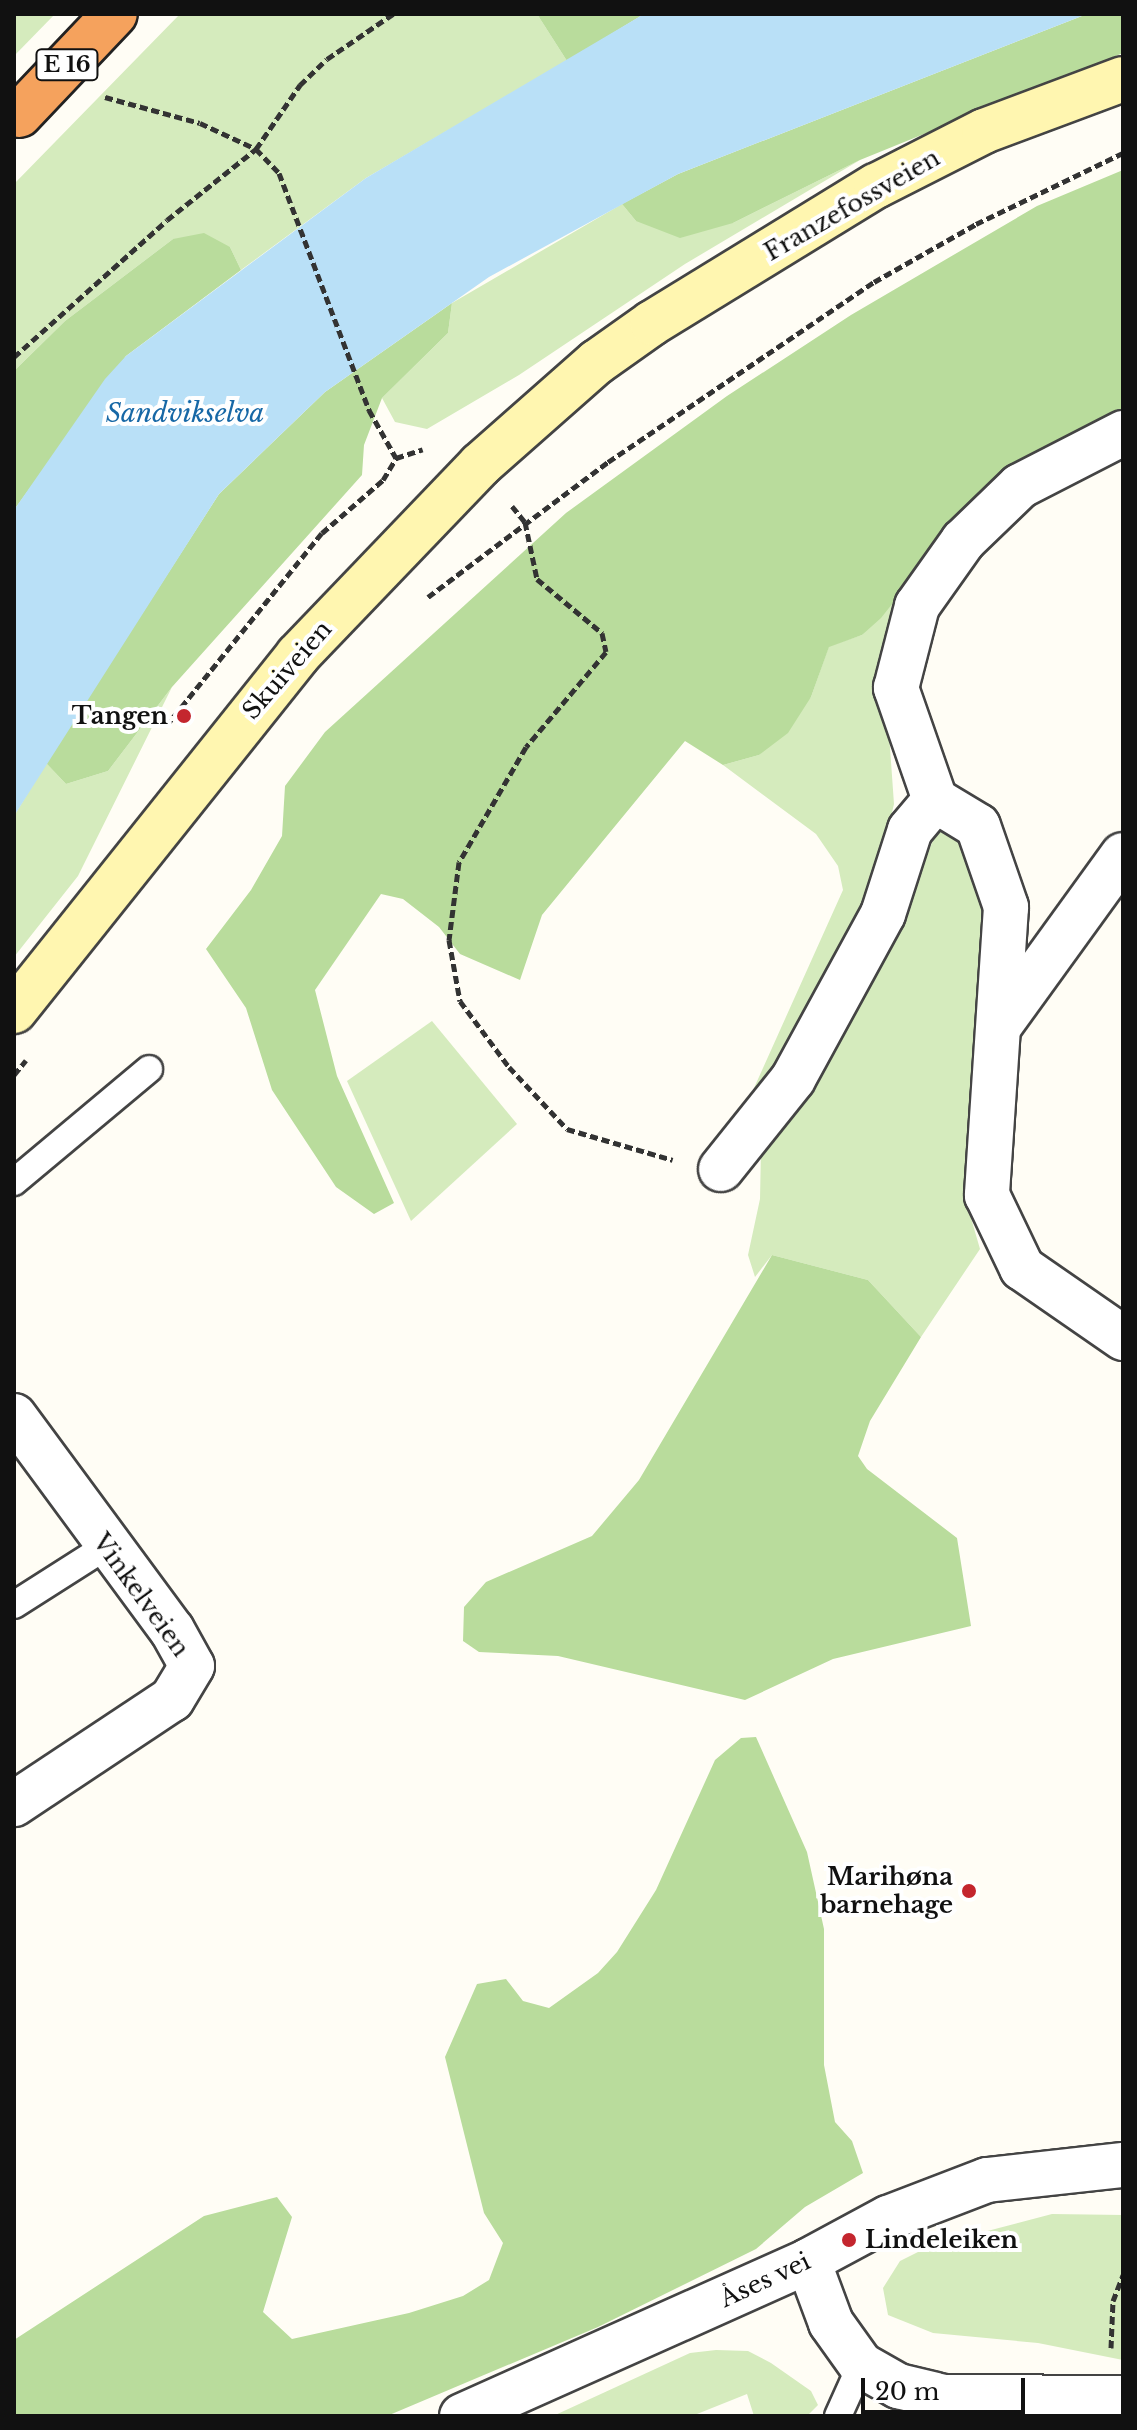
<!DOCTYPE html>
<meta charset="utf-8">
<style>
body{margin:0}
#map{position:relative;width:1137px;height:2430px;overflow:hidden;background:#fffdf5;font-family:"Libre Baskerville",serif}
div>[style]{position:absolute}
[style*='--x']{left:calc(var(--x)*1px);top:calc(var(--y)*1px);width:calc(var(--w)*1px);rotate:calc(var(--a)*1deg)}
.green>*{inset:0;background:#d5ebbd}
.forest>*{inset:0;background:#b9dc9c}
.water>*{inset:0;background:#b9e0f7}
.path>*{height:5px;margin-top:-2.5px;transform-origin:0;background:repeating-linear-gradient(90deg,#333 0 8px,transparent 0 12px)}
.roads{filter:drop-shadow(2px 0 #444) drop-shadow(-2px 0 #444) drop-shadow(0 2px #444) drop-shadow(0 -2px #444)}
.service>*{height:26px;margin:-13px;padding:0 13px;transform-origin:13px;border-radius:13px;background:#fff}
.minor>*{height:44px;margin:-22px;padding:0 22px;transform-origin:22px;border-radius:22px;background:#fff}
.secondary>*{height:44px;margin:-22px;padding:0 22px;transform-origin:22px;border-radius:22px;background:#fff6b0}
.bridges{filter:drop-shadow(2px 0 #222) drop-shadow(-2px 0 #222) drop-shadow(0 2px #222) drop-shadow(0 -2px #222)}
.motorway-bridge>*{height:44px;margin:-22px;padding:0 22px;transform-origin:22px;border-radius:22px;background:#f5a25d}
.dots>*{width:22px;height:22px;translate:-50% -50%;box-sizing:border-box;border:4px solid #fff;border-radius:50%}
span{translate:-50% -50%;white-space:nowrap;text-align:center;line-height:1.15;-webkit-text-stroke:8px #fff;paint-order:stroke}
.shield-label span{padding:2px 6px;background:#fff;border:2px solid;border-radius:6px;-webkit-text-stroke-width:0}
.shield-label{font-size:22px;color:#111;font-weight:700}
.street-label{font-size:24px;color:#111}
.poi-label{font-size:24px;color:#111;font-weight:700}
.right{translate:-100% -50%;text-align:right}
.left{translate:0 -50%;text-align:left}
.water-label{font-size:26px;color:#1768a6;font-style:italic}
.frame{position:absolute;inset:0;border:16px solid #111;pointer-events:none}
.scale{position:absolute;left:861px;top:2378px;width:164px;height:36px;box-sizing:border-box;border:4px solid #111;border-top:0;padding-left:10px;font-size:24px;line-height:28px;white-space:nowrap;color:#111;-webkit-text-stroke:6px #fff;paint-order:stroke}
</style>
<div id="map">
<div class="green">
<i style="clip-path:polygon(14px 14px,55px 14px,14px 56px)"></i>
<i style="clip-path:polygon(180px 14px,537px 14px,567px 61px,366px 178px,241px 270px,230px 247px,173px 239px,65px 321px,14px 371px,14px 184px)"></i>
<i style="clip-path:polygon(860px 160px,685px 264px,519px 375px,427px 429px,395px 422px,382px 398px,448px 333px,452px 303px,622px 204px,636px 221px,733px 223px)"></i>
<i style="clip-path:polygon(958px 521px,886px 691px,894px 804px,873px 893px,769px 1082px,754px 1088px,843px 890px,838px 866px,816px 834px,723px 765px,759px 755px,811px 697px,829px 646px,862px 635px)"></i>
<i style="clip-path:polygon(172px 687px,78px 876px,14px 957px,14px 816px,46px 763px,66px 784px,108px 771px)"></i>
<i style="clip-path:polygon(937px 832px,957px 833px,987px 905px,970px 1144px,971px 1218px,980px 1249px,921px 1337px,868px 1280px,772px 1255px,755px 1277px,748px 1255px,760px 1199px,761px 1148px,852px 1017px)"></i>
<i style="clip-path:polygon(432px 1021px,517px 1124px,411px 1221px,347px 1081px)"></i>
<i style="clip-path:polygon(1052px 2214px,1123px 2215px,1123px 2360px,1038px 2343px,933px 2333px,888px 2315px,883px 2288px,900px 2261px,930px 2246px)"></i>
<i style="clip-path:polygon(716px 2350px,748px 2351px,771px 2363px,811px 2391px,818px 2405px,807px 2416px,754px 2416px,747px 2394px,692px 2416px,553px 2416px,690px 2353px)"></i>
</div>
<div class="forest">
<i style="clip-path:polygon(537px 14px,644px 14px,567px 61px)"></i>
<i style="clip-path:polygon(1087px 14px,1123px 14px,1123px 53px,860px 160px,733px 223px,680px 238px,636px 221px,622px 204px,678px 174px)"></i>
<i style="clip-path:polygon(1123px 170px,1123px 417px,958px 521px,881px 618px,862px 635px,829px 647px,811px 697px,788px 733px,759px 755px,723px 765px,685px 741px,542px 915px,520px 980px,460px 954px,439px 927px,403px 899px,381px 894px,315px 990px,337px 1076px,394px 1203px,374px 1214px,336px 1187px,272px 1090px,246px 1008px,206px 949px,251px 890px,282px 836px,285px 786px,325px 732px,566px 513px,727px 396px,851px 315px,1037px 206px)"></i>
<i style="clip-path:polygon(204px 233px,230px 247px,241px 270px,126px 356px,14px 510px,14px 371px,65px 321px,173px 239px)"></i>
<i style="clip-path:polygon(452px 303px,448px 333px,382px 398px,364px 445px,362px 475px,172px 687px,108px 771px,66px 784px,46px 763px,219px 494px,325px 392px)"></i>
<i style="clip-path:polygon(772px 1255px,868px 1280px,921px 1337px,870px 1421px,858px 1456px,867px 1469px,957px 1538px,971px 1626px,833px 1659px,745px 1700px,558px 1656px,479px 1652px,463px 1641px,464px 1607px,486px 1582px,592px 1536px,639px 1480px)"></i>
<i style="clip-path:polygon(756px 1737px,807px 1852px,824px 1929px,824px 2065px,835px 2122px,852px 2141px,863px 2173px,805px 2207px,756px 2249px,598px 2327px,387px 2416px,14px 2416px,14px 2340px,204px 2216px,277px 2197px,292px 2217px,263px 2312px,292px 2339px,409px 2313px,463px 2296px,489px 2280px,503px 2243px,484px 2213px,445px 2057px,477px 1984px,506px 1979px,523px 2001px,549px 2008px,598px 1973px,617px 1952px,656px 1890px,715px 1760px,741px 1738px)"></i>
</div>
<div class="water">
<i style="clip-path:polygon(644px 14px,1087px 14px,678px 174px,489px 277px,325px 392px,219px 494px,14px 816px,14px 510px,105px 379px,126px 356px,366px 178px)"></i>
</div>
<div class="path">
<i style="--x:105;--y:97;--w:98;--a:15.3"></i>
<i style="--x:200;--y:123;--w:62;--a:24.9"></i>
<i style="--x:256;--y:149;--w:33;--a:46"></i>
<i style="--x:279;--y:173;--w:254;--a:69.2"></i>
<i style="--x:369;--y:410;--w:55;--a:60.6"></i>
<i style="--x:14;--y:357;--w:205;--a:-41.8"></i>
<i style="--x:167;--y:220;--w:114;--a:-38.6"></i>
<i style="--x:256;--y:149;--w:78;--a:-55.5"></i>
<i style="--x:300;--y:85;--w:37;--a:-44"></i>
<i style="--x:327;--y:59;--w:80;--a:-34.3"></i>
<i style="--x:512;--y:506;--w:21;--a:51"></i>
<i style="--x:525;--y:522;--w:58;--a:78.1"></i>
<i style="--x:537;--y:579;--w:85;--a:39.7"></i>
<i style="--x:602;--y:633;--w:19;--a:78"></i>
<i style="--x:606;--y:652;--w:124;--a:130.1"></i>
<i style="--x:526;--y:747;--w:133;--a:120.2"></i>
<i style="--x:459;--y:862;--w:79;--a:97.3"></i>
<i style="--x:449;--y:940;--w:62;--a:79.8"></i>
<i style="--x:460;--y:1001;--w:82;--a:53.4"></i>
<i style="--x:509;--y:1067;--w:85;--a:46.9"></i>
<i style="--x:567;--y:1129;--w:110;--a:16.3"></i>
<i style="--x:428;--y:597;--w:225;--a:-36.9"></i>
<i style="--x:608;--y:462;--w:321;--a:-34.1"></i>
<i style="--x:874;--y:282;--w:117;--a:-29.6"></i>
<i style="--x:976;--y:224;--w:163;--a:-25.8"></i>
<i style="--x:166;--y:726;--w:248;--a:-51.1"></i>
<i style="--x:322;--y:533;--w:81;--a:-41"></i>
<i style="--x:383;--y:480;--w:26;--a:-59"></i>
<i style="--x:396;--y:458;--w:28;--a:-18"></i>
<i style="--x:14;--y:1075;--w:19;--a:-51"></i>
<i style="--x:1111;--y:2348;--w:47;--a:-87.6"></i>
<i style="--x:1113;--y:2301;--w:28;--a:-69"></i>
</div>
<div class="roads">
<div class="service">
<i style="--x:14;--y:1182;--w:176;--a:-39.9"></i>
<i style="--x:14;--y:1605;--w:108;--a:-32.5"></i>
<i style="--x:838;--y:2416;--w:56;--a:-65.7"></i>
</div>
<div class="minor">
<i style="--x:935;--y:800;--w:119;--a:-109.2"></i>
<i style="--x:896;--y:688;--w:85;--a:-75.6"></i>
<i style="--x:917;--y:606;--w:80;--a:-54.7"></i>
<i style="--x:963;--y:541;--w:79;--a:-44"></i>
<i style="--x:1020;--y:486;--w:116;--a:-27.2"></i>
<i style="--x:1002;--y:1022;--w:206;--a:-54.1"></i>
<i style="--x:721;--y:1169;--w:115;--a:-51.3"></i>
<i style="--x:793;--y:1079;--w:188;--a:-61.4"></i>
<i style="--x:883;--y:914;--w:88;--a:-72.2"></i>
<i style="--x:910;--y:830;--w:39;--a:-50"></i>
<i style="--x:935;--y:800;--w:50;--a:31.2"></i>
<i style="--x:978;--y:826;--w:86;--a:70.9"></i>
<i style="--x:1006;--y:907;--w:289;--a:93.8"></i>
<i style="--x:987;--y:1195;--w:81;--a:64.4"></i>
<i style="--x:1022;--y:1268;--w:123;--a:34.7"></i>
<i style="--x:14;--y:1416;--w:266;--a:53.6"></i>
<i style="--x:172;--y:1630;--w:41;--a:60.9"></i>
<i style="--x:192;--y:1666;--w:39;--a:121"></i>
<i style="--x:172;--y:1699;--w:190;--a:146.4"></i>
<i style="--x:808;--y:2261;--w:66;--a:69.6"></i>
<i style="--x:831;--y:2323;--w:52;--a:54.5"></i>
<i style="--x:861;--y:2365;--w:43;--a:29.6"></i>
<i style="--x:898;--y:2386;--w:47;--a:13.4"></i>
<i style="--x:944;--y:2397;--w:179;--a:0.3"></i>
<i style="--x:462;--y:2416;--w:379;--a:-24.1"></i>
<i style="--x:808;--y:2261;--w:91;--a:-28.3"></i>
<i style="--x:888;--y:2218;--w:106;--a:-21"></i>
<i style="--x:987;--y:2180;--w:137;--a:-6.3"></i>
</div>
<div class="secondary">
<i style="--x:14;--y:1011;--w:455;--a:-51.4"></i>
<i style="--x:298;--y:655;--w:263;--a:-46.2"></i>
<i style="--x:480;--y:465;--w:156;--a:-41.4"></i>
<i style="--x:597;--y:362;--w:67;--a:-35.3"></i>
<i style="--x:652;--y:323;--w:263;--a:-31.5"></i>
<i style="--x:876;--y:186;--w:121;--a:-27"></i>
<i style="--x:984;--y:131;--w:148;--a:-20.5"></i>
</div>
</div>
<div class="bridges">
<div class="motorway-bridge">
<i style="--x:19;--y:115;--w:139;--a:-46.5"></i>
</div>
</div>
<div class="dots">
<i style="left:184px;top:716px;background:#c4262e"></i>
<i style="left:969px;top:1891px;background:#c4262e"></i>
<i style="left:849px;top:2240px;background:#c4262e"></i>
</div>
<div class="shield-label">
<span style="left:67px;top:65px">E 16</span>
</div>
<div class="street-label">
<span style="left:852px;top:205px;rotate:-30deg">Franzefossveien</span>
<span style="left:287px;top:670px;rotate:-49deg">Skuiveien</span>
<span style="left:141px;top:1595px;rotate:54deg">Vinkelveien</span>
<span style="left:765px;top:2280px;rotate:-25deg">Åses vei</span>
</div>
<div class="poi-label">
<span class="right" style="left:168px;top:716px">Tangen</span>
<span class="right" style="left:953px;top:1891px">Marihøna<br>barnehage</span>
<span class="left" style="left:865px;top:2240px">Lindeleiken</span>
</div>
<div class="water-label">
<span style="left:185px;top:414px">Sandvikselva</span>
</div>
<div class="frame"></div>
<div class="scale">20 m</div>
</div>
